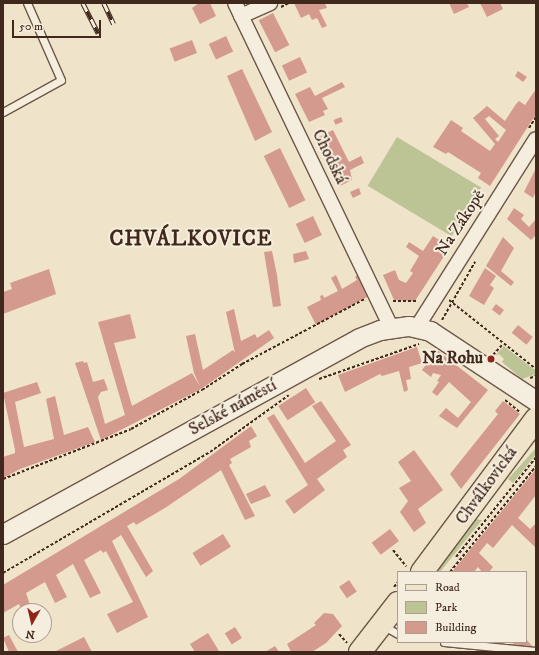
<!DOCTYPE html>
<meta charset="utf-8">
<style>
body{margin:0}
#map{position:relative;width:539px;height:655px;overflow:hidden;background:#efe3ca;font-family:"IM FELL DW Pica",serif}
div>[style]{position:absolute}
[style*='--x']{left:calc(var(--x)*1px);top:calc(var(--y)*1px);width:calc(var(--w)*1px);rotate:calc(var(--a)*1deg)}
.green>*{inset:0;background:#bcc395;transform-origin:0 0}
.building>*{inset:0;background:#d49a8d;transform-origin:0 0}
.path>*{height:2px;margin-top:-1px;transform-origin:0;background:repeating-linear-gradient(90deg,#40281d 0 3px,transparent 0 5px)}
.roads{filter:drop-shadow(1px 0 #6c5748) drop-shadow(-1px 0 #6c5748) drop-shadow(0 1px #6c5748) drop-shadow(0 -1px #6c5748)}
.lane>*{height:7px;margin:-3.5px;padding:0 3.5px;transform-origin:3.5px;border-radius:3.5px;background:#f5eddd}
.street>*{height:14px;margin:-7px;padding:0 7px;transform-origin:7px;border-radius:7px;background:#f5eddd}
.secondary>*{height:19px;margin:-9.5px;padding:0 9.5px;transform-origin:9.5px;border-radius:9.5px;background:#f5eddd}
.primary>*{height:22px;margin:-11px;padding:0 11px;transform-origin:11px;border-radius:11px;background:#efe3ca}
.rail>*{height:4.5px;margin-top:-2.25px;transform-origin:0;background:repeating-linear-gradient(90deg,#f5eddd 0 9px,#40281d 0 18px);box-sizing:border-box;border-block:1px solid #40281d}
.dots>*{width:11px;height:11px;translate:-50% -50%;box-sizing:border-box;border:2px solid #f5eddd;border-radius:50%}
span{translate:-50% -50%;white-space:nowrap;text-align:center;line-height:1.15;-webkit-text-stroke:4px #f5eddd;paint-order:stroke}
.street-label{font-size:17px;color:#40281d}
.poi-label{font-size:17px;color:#40281d;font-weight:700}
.right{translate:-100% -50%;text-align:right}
.district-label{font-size:21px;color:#40281d;font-weight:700;letter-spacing:1px}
.frame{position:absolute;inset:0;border:4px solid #40281d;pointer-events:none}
.legend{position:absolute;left:397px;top:571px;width:130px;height:72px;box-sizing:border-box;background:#f5eddd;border:1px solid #ad9e90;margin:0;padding:5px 7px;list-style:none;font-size:12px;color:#40281d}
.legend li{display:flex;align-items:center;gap:8px;height:20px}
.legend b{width:20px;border:1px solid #ad9e90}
.north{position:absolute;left:12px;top:603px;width:40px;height:40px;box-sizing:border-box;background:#f5eddd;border:1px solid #ad9e90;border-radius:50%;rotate:188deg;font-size:11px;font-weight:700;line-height:16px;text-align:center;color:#40281d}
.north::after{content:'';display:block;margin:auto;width:14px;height:18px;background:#8f2418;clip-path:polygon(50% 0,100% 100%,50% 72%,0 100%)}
.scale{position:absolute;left:12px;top:20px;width:89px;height:18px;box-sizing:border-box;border:2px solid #40281d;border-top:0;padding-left:5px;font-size:12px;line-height:14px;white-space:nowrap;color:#40281d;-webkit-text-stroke:3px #f5eddd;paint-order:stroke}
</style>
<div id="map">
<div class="green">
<i style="left:397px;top:137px;width:98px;height:57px;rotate:31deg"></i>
<i style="clip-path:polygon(504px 346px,536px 371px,536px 374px,522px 379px,502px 362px,504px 359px,499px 354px,495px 356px)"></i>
<i style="clip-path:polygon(536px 448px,536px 454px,513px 483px,508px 479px)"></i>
<i style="clip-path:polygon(475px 519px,482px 520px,440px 572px,430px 572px)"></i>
</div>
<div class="building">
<i style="clip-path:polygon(199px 3px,210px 3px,216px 16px,200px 24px,192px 8px)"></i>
<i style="clip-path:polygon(294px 3px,325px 3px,327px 8px,319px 10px,327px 26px,322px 28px,317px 18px,312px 20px,309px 14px,301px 18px)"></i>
<i style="clip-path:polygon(449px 3px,467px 3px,469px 7px,454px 14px)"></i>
<i style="clip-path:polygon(480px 3px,500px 3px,503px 9px,487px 17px)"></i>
<i style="left:273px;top:13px;width:36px;height:16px;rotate:63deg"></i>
<i style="left:226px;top:36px;width:17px;height:19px;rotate:65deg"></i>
<i style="left:192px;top:40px;width:14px;height:24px;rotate:69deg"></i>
<i style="left:300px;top:57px;width:17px;height:20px;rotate:65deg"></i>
<i style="clip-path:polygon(242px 69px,272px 132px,255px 141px,227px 76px)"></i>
<i style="clip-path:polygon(518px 71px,527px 77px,523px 82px,515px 76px)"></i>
<i style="clip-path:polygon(342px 82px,345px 87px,322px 98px,328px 109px,323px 111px,325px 115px,309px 122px,295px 94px,310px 87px,315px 96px)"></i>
<i style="clip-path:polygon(evenodd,536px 89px,536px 114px,490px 186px,478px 178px,481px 173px,448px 152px,446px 154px,433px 147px,451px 120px,463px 128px,461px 131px,490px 151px,495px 144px,473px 118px,487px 106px,505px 121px,516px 104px,519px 101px,525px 105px,536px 89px,489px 116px,506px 130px,498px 142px,495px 139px,499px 136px,485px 119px,489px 116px)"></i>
<i style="left:341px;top:117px;width:5px;height:8px;rotate:68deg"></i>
<i style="clip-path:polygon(333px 130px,349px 162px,361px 156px,364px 163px,350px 170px,352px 180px,340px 186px,317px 138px)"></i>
<i style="left:280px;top:148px;width:58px;height:18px;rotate:64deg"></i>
<i style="clip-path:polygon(536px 168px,536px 191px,533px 198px,524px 192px)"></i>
<i style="clip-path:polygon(359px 188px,361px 194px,353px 198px,350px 192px)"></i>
<i style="clip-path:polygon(514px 208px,524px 215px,521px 219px,529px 227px,536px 219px,536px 235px,531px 240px,507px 219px)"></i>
<i style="left:313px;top:216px;width:21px;height:19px;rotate:65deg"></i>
<i style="clip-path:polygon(433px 236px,450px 247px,415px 301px,394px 300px,383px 275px,395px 270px,399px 280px,406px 283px,413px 273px,410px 271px,419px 256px,406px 247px,409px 242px,423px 251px)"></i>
<i style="clip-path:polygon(503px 237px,514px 248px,501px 271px,514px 282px,511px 286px,486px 266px)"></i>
<i style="clip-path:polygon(272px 251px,277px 275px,281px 306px,273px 307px,264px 252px)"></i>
<i style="clip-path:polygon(306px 251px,309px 259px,294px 263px,293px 254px)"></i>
<i style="clip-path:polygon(485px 268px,496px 276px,490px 285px,494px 288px,484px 305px,469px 296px)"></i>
<i style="clip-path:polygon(49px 269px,56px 294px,3px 314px,3px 292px,12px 289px,10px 283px)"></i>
<i style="clip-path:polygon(359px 274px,369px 296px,316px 325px,307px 307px,321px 300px,320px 296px,323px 295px,324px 298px,338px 291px,331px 278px,336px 275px,342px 289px,357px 280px,355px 277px)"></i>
<i style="left:496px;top:304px;width:10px;height:7px;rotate:37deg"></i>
<i style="clip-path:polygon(234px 309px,241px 341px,255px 334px,257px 338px,269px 330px,274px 338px,201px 389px,101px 440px,75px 363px,83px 361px,84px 363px,87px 362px,93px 382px,104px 379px,108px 390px,101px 392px,98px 397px,105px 424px,125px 415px,98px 322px,130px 314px,136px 338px,114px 343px,132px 406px,192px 373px,200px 386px,194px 373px,186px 336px,195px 334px,203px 370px,233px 350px,235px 353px,226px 312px)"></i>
<i style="left:518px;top:325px;width:19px;height:10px;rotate:39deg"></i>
<i style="clip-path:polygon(417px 347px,422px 363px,409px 367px,411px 379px,406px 380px,408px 390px,404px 392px,399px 371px,382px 376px,380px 374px,345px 392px,338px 375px)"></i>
<i style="clip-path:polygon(437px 350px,488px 390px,457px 428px,439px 416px,446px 408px,458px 418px,471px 402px,449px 382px,437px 396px,432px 392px,439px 382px,437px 381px,441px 375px,433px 373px,431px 377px,422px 370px)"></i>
<i style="clip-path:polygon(37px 382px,41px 393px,15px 402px,24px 447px,54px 439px,46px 399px,55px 396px,64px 435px,88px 427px,95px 442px,20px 469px,3px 478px,3px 457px,15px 453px,15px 450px,3px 393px)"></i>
<i style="left:306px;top:388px;width:17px;height:33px;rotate:57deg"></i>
<i style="clip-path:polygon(321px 401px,351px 445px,343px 450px,347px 457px,317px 479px,325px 490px,294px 514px,285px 501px,308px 485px,267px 418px,274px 414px,305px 463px,336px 441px,312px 406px)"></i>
<i style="clip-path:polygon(503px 401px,520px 414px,461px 489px,450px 474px,498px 414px,495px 411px)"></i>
<i style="clip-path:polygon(251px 426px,257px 436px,249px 441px,251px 447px,230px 459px,232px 463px,229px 465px,255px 516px,245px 520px,221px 470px,165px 508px,136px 525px,134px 522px,127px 526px,153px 571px,146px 577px,121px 535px,112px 541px,148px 617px,117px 633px,107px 614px,133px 602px,106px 551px,103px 553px,101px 550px,84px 560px,101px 593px,90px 598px,73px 564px,56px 575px,67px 597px,55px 603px,45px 582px,26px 593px,32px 611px,22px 611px,19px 604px,3px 613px,3px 585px,179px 479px)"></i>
<i style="clip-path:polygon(414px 450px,443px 490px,418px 509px,426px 523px,414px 532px,400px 512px,408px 501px,399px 488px,411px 481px,398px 462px)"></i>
<i style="clip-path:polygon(536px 469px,536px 495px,518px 518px,530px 529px,536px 523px,536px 548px,512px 525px,493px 548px,487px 543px,479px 553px,493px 567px,489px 572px,482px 572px,478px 567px,474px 572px,452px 572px)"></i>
<i style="clip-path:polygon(265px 485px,271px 496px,251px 504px,246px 494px)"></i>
<i style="left:390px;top:529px;width:15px;height:23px;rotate:53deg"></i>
<i style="left:223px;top:534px;width:15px;height:36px;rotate:58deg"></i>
<i style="left:349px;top:580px;width:14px;height:12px;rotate:56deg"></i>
<i style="clip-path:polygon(324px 613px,333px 614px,342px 626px,326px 643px,312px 652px,291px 652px,287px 644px,316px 625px,314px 623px)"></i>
<i style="left:235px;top:627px;width:13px;height:12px;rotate:58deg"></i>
<i style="clip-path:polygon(208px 633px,219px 651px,195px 652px,190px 644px)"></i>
<i style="clip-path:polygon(9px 635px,18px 652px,9px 652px,3px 638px)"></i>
<i style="clip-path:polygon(84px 637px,92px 652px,54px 652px)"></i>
<i style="clip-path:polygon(526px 639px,532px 646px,517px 647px,512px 642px,526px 642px)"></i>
<i style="clip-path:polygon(275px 646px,279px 652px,265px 652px)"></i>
</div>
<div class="path">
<i style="--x:281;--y:7;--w:9;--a:-27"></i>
<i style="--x:529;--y:128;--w:13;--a:-58"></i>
<i style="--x:449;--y:300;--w:111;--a:38.4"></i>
<i style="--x:393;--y:301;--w:24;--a:0"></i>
<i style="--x:442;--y:320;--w:67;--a:-60.4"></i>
<i style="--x:493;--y:355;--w:15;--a:-48"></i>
<i style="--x:530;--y:378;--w:6;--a:-18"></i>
<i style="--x:319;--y:379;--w:106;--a:-19.3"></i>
<i style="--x:505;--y:400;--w:19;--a:39"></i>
<i style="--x:3;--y:479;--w:137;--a:-21.3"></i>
<i style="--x:131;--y:429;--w:81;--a:-28.8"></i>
<i style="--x:202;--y:390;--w:48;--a:-33"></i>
<i style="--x:242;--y:364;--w:139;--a:-27.9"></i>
<i style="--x:393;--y:550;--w:21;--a:51"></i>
<i style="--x:456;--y:557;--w:128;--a:-51.3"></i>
<i style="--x:450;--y:572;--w:136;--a:-50.9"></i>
<i style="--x:3;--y:573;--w:240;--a:-30.3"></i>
<i style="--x:210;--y:452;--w:97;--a:-35.8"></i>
<i style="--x:394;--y:587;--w:6;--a:-51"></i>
<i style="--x:339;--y:634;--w:12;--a:48"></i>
</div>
<div class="roads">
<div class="lane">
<i style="--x:3;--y:112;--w:66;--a:-28.9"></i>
<i style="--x:61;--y:80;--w:84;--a:-113.8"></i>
<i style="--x:384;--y:626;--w:16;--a:30"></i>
<i style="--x:444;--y:642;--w:92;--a:5.6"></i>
</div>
<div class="street">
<i style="--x:235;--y:3;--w:360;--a:64.3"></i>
<i style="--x:241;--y:16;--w:32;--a:-24"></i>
<i style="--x:417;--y:327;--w:222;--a:-57.7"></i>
</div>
<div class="secondary">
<i style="--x:3;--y:534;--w:406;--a:-28.8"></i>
<i style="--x:359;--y:338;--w:22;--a:-21"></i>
<i style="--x:380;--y:330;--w:29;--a:-8"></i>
<i style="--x:409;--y:326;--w:22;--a:13"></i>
<i style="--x:430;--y:331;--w:127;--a:33.4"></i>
</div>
<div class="primary">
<i style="--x:422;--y:572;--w:191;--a:-53.3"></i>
<i style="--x:360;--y:652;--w:62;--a:-52.2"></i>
</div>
</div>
<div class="rail">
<i style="--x:83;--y:3;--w:34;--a:63"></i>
<i style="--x:104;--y:3;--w:23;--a:65"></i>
</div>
<div class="dots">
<i style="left:491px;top:359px;background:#8f2418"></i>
</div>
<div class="street-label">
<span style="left:329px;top:157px;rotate:64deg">Chodská</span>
<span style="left:461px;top:223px;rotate:-57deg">Na Zákopě</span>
<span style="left:233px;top:408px;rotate:-29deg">Selské náměstí</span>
<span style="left:487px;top:486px;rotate:-54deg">Chválkovická</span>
</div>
<div class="poi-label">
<span class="right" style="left:483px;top:359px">Na Rohu</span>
</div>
<div class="district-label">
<span style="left:191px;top:239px">CHVÁLKOVICE</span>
</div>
<div class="frame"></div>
<ul class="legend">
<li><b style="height:5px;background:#efe3ca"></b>Road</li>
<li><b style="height:11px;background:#bcc395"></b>Park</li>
<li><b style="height:11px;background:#d49a8d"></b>Building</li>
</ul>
<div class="north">N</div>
<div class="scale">50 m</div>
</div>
